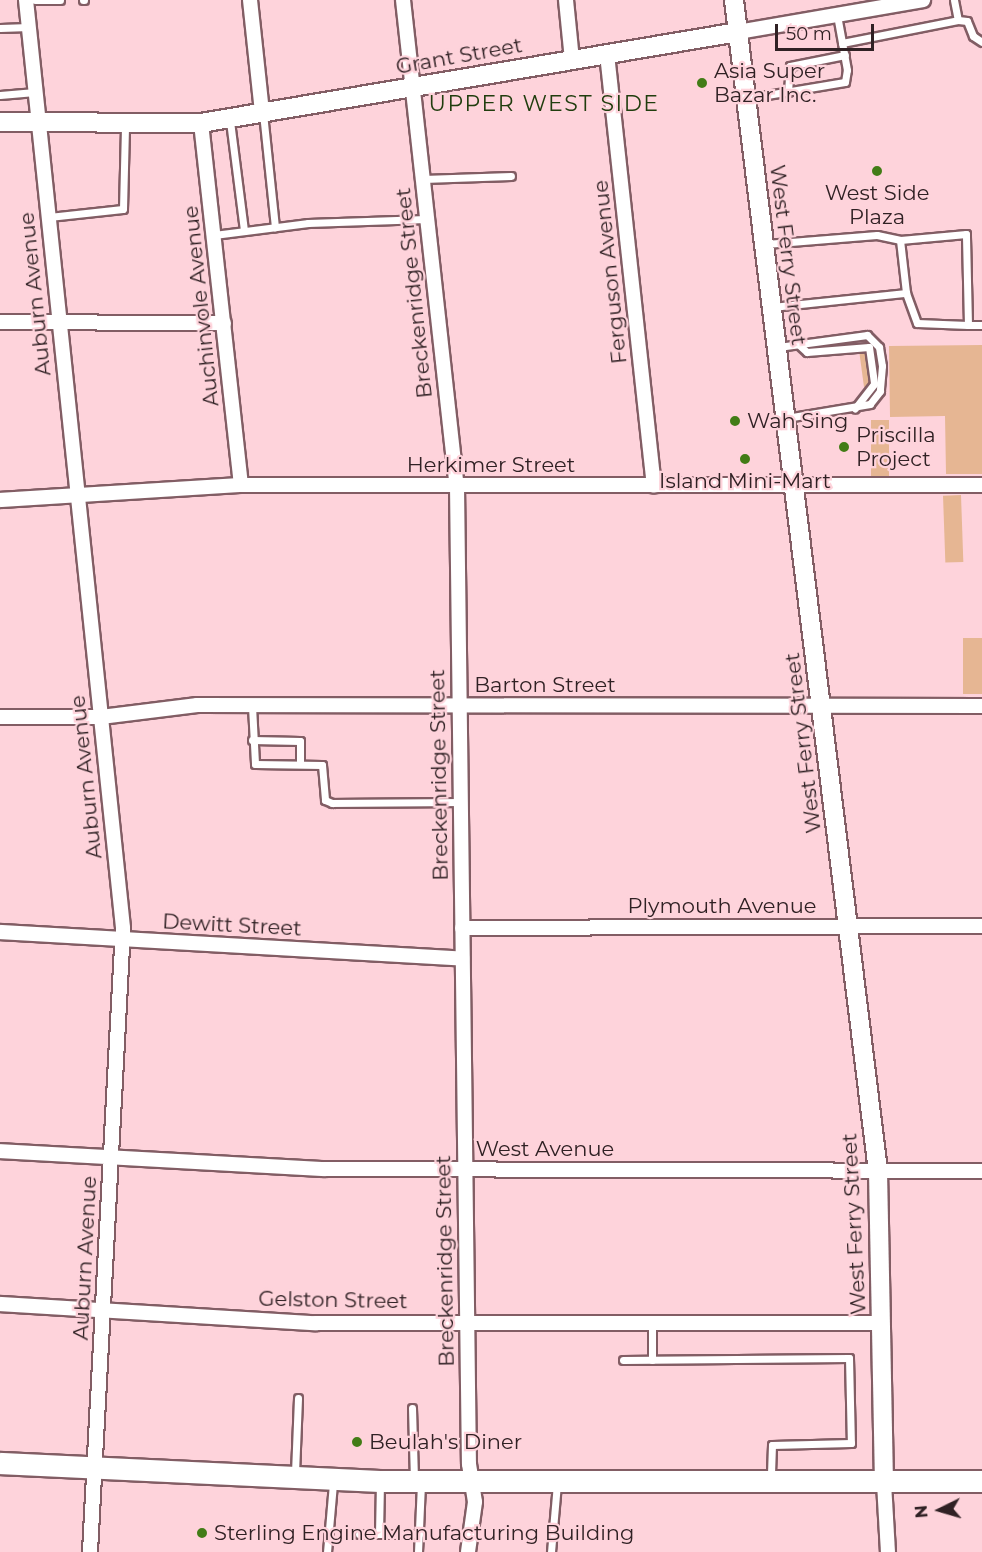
<!DOCTYPE html>
<style>
body{margin:0}
#map{position:relative;width:982px;height:1552px;overflow:hidden;background:#fed3db;font-family:Montserrat,sans-serif}
div>[style]{position:absolute}
[style*='--x']{left:calc(var(--x)*1px);top:calc(var(--y)*1px);width:calc(var(--w)*1px);rotate:calc(var(--a)*1deg)}
.green>*{inset:0;background:#e6b693;transform-origin:0 0}
.roads{filter:drop-shadow(2px 0 #825d64) drop-shadow(-2px 0 #825d64) drop-shadow(0 2px #825d64) drop-shadow(0 -2px #825d64)}
.lane>*{height:7px;margin:-3.5px;padding:0 3.5px;transform-origin:3.5px;border-radius:3.5px;background:#fff}
.street>*{height:14px;margin:-7px;padding:0 7px;transform-origin:7px;border-radius:7px;background:#fff}
.secondary>*{height:18px;margin:-9px;padding:0 9px;transform-origin:9px;border-radius:9px;background:#fff}
.primary>*{height:21px;margin:-10.5px;padding:0 10.5px;transform-origin:10.5px;border-radius:10.5px;background:#fff}
.dots>*{width:16px;height:16px;translate:-50% -50%;box-sizing:border-box;border:3px solid #fed3db;border-radius:50%}
span{translate:-50% -50%;white-space:nowrap;text-align:center;line-height:1.15;-webkit-text-stroke:4.5px #fed3db;paint-order:stroke}
.street-label{font-size:21px;color:#302124}
.poi-label{font-size:21px;color:#302124}
.left{translate:0 -50%;text-align:left}
.neighbourhood-label{font-size:22px;color:#203d0e;letter-spacing:1.5px}
.north{position:absolute;left:910px;top:1480px;width:60px;height:60px;-webkit-text-stroke:4px #fed3db;paint-order:stroke;rotate:265deg;font-size:16px;font-weight:700;line-height:24px;text-align:center;color:#302124}
.north::after{content:'';display:block;margin:auto;width:21px;height:27px;background:#302124;clip-path:polygon(50% 0,100% 100%,50% 72%,0 100%)}
.scale{position:absolute;left:775px;top:24px;width:99px;height:27px;box-sizing:border-box;border:3px solid #302124;border-top:0;padding-left:8px;font-size:18px;line-height:21px;white-space:nowrap;color:#302124;-webkit-text-stroke:4px #fed3db;paint-order:stroke}
</style>
<div id="map">
<div class="green">
<i style="clip-path:polygon(982px 345px,982px 474px,946px 474px,945px 416px,890px 417px,889px 346px)"></i>
<i style="clip-path:polygon(859px 350px,868px 352px,870px 386px,864px 387px)"></i>
<i style="left:871px;top:420px;width:18px;height:57px"></i>
<i style="left:961px;top:495px;width:67px;height:18px;rotate:88deg"></i>
<i style="left:982px;top:638px;width:56px;height:19px;rotate:90deg"></i>
</div>
<div class="roads">
<div class="lane">
<i style="--x:35;--y:0;--w:25;--a:0"></i>
<i style="--x:83;--y:0;--w:1;--a:0"></i>
<i style="--x:954;--y:0;--w:20;--a:79"></i>
<i style="--x:0;--y:28;--w:29;--a:-2"></i>
<i style="--x:842;--y:43;--w:118;--a:-11.2"></i>
<i style="--x:958;--y:20;--w:9;--a:6"></i>
<i style="--x:967;--y:21;--w:16;--a:68"></i>
<i style="--x:973;--y:36;--w:11;--a:34"></i>
<i style="--x:788;--y:92;--w:26;--a:-86"></i>
<i style="--x:790;--y:66;--w:56;--a:-11.3"></i>
<i style="--x:0;--y:95;--w:35;--a:-5"></i>
<i style="--x:749;--y:98;--w:97;--a:-9.5"></i>
<i style="--x:845;--y:82;--w:12;--a:-81"></i>
<i style="--x:847;--y:70;--w:56;--a:-100.3"></i>
<i style="--x:263;--y:113;--w:115;--a:84"></i>
<i style="--x:230;--y:121;--w:111;--a:82.7"></i>
<i style="--x:423;--y:179;--w:88;--a:-2"></i>
<i style="--x:49;--y:217;--w:74;--a:-6.2"></i>
<i style="--x:123;--y:209;--w:84;--a:-88.6"></i>
<i style="--x:214;--y:235;--w:95;--a:-7.3"></i>
<i style="--x:308;--y:223;--w:118;--a:-1.9"></i>
<i style="--x:766;--y:244;--w:111;--a:-4.6"></i>
<i style="--x:877;--y:235;--w:24;--a:12"></i>
<i style="--x:772;--y:307;--w:135;--a:-6"></i>
<i style="--x:968;--y:325;--w:91;--a:-91.3"></i>
<i style="--x:966;--y:234;--w:66;--a:174.8"></i>
<i style="--x:900;--y:240;--w:53;--a:83.5"></i>
<i style="--x:906;--y:293;--w:32;--a:70"></i>
<i style="--x:917;--y:323;--w:51;--a:2.2"></i>
<i style="--x:968;--y:325;--w:14;--a:0"></i>
<i style="--x:798;--y:344;--w:12;--a:42"></i>
<i style="--x:807;--y:352;--w:62;--a:-4.6"></i>
<i style="--x:869;--y:347;--w:37;--a:82"></i>
<i style="--x:874;--y:384;--w:31;--a:128"></i>
<i style="--x:778;--y:347;--w:90;--a:-7.7"></i>
<i style="--x:867;--y:335;--w:17;--a:45"></i>
<i style="--x:879;--y:347;--w:19;--a:81"></i>
<i style="--x:882;--y:366;--w:25;--a:95"></i>
<i style="--x:880;--y:391;--w:16;--a:128"></i>
<i style="--x:870;--y:404;--w:85;--a:170.5"></i>
<i style="--x:252;--y:706;--w:58;--a:87"></i>
<i style="--x:255;--y:764;--w:67;--a:0.9"></i>
<i style="--x:322;--y:765;--w:35;--a:85"></i>
<i style="--x:325;--y:800;--w:8;--a:23"></i>
<i style="--x:332;--y:803;--w:128;--a:-0.4"></i>
<i style="--x:252;--y:740;--w:48;--a:1.2"></i>
<i style="--x:300;--y:741;--w:23;--a:90"></i>
<i style="--x:623;--y:1360;--w:226;--a:-0.5"></i>
<i style="--x:849;--y:1358;--w:85;--a:88.7"></i>
<i style="--x:851;--y:1443;--w:79;--a:178.5"></i>
<i style="--x:772;--y:1445;--w:32;--a:92"></i>
<i style="--x:652;--y:1360;--w:39;--a:-90"></i>
<i style="--x:412;--y:1408;--w:71;--a:88.4"></i>
<i style="--x:295;--y:1473;--w:75;--a:-87.7"></i>
<i style="--x:359;--y:1534;--w:60;--a:0"></i>
<i style="--x:379;--y:1534;--w:52;--a:-88.9"></i>
<i style="--x:327;--y:1552;--w:69;--a:-85"></i>
<i style="--x:418;--y:1552;--w:68;--a:-87.5"></i>
<i style="--x:551;--y:1552;--w:68;--a:-85"></i>
</div>
<div class="street">
<i style="--x:26;--y:0;--w:933;--a:84.03"></i>
<i style="--x:123;--y:928;--w:625;--a:93.03"></i>
<i style="--x:250;--y:0;--w:114;--a:83.9"></i>
<i style="--x:403;--y:0;--w:489;--a:83.7"></i>
<i style="--x:457;--y:486;--w:978;--a:89.3"></i>
<i style="--x:469;--y:1464;--w:38;--a:81"></i>
<i style="--x:475;--y:1502;--w:50;--a:98"></i>
<i style="--x:566;--y:0;--w:60;--a:84.3"></i>
<i style="--x:738;--y:32;--w:188;--a:-9.8"></i>
<i style="--x:607;--y:54;--w:434;--a:83.8"></i>
<i style="--x:201;--y:123;--w:364;--a:83.7"></i>
<i style="--x:0;--y:322;--w:224;--a:0.3"></i>
<i style="--x:0;--y:500;--w:241;--a:-3.6"></i>
<i style="--x:241;--y:485;--w:741;--a:0"></i>
<i style="--x:0;--y:717;--w:101;--a:0"></i>
<i style="--x:101;--y:717;--w:97;--a:-7.1"></i>
<i style="--x:197;--y:705;--w:785;--a:0.07"></i>
<i style="--x:462;--y:928;--w:520;--a:-0.22"></i>
<i style="--x:0;--y:932;--w:463;--a:3.3"></i>
<i style="--x:0;--y:1151;--w:324;--a:3.2"></i>
<i style="--x:324;--y:1169;--w:658;--a:0.17"></i>
<i style="--x:0;--y:1304;--w:316;--a:3.5"></i>
<i style="--x:315;--y:1323;--w:567;--a:0"></i>
<i style="--x:884;--y:1483;--w:69;--a:86.7"></i>
</div>
<div class="secondary">
<i style="--x:734;--y:0;--w:1180;--a:82.99"></i>
<i style="--x:878;--y:1171;--w:312;--a:88.9"></i>
<i style="--x:0;--y:122;--w:201;--a:0.3"></i>
<i style="--x:201;--y:123;--w:545;--a:-9.62"></i>
</div>
<div class="primary">
<i style="--x:0;--y:1463;--w:380;--a:2.7"></i>
<i style="--x:380;--y:1481;--w:602;--a:0"></i>
</div>
</div>
<div class="dots">
<i style="left:702px;top:83px;background:#427c16"></i>
<i style="left:877px;top:171px;background:#427c16"></i>
<i style="left:735px;top:421px;background:#427c16"></i>
<i style="left:844px;top:447px;background:#427c16"></i>
<i style="left:745px;top:459px;background:#427c16"></i>
<i style="left:357px;top:1442px;background:#427c16"></i>
<i style="left:202px;top:1533px;background:#427c16"></i>
</div>
<div class="street-label">
<span style="left:459px;top:56px;rotate:-10deg">Grant Street</span>
<span style="left:788px;top:255px;rotate:83deg">West Ferry Street</span>
<span style="left:610px;top:272px;rotate:-96deg">Ferguson Avenue</span>
<span style="left:414px;top:293px;rotate:-96deg">Breckenridge Street</span>
<span style="left:35px;top:294px;rotate:-96deg">Auburn Avenue</span>
<span style="left:201px;top:306px;rotate:-96deg">Auchinvole Avenue</span>
<span style="left:491px;top:465px">Herkimer Street</span>
<span style="left:545px;top:685px">Barton Street</span>
<span style="left:803px;top:743px;rotate:-97deg">West Ferry Street</span>
<span style="left:439px;top:775px;rotate:-91deg">Breckenridge Street</span>
<span style="left:86px;top:777px;rotate:-96deg">Auburn Avenue</span>
<span style="left:722px;top:906px">Plymouth Avenue</span>
<span style="left:232px;top:925px;rotate:3deg">Dewitt Street</span>
<span style="left:545px;top:1149px">West Avenue</span>
<span style="left:854px;top:1224px;rotate:-93deg">West Ferry Street</span>
<span style="left:85px;top:1258px;rotate:-87deg">Auburn Avenue</span>
<span style="left:445px;top:1261px;rotate:-91deg">Breckenridge Street</span>
<span style="left:333px;top:1300px;rotate:1deg">Gelston Street</span>
</div>
<div class="poi-label">
<span class="left" style="left:714px;top:83px">Asia Super<br>Bazar Inc.</span>
<span style="left:877px;top:205px">West Side<br>Plaza</span>
<span class="left" style="left:747px;top:421px">Wah Sing</span>
<span class="left" style="left:856px;top:447px">Priscilla<br>Project</span>
<span style="left:745px;top:481px">Island Mini-Mart</span>
<span class="left" style="left:369px;top:1442px">Beulah's Diner</span>
<span class="left" style="left:214px;top:1533px">Sterling Engine Manufacturing Building</span>
</div>
<div class="neighbourhood-label">
<span style="left:544px;top:104px">UPPER WEST SIDE</span>
</div>
<div class="north">N</div>
<div class="scale">50 m</div>
</div>
